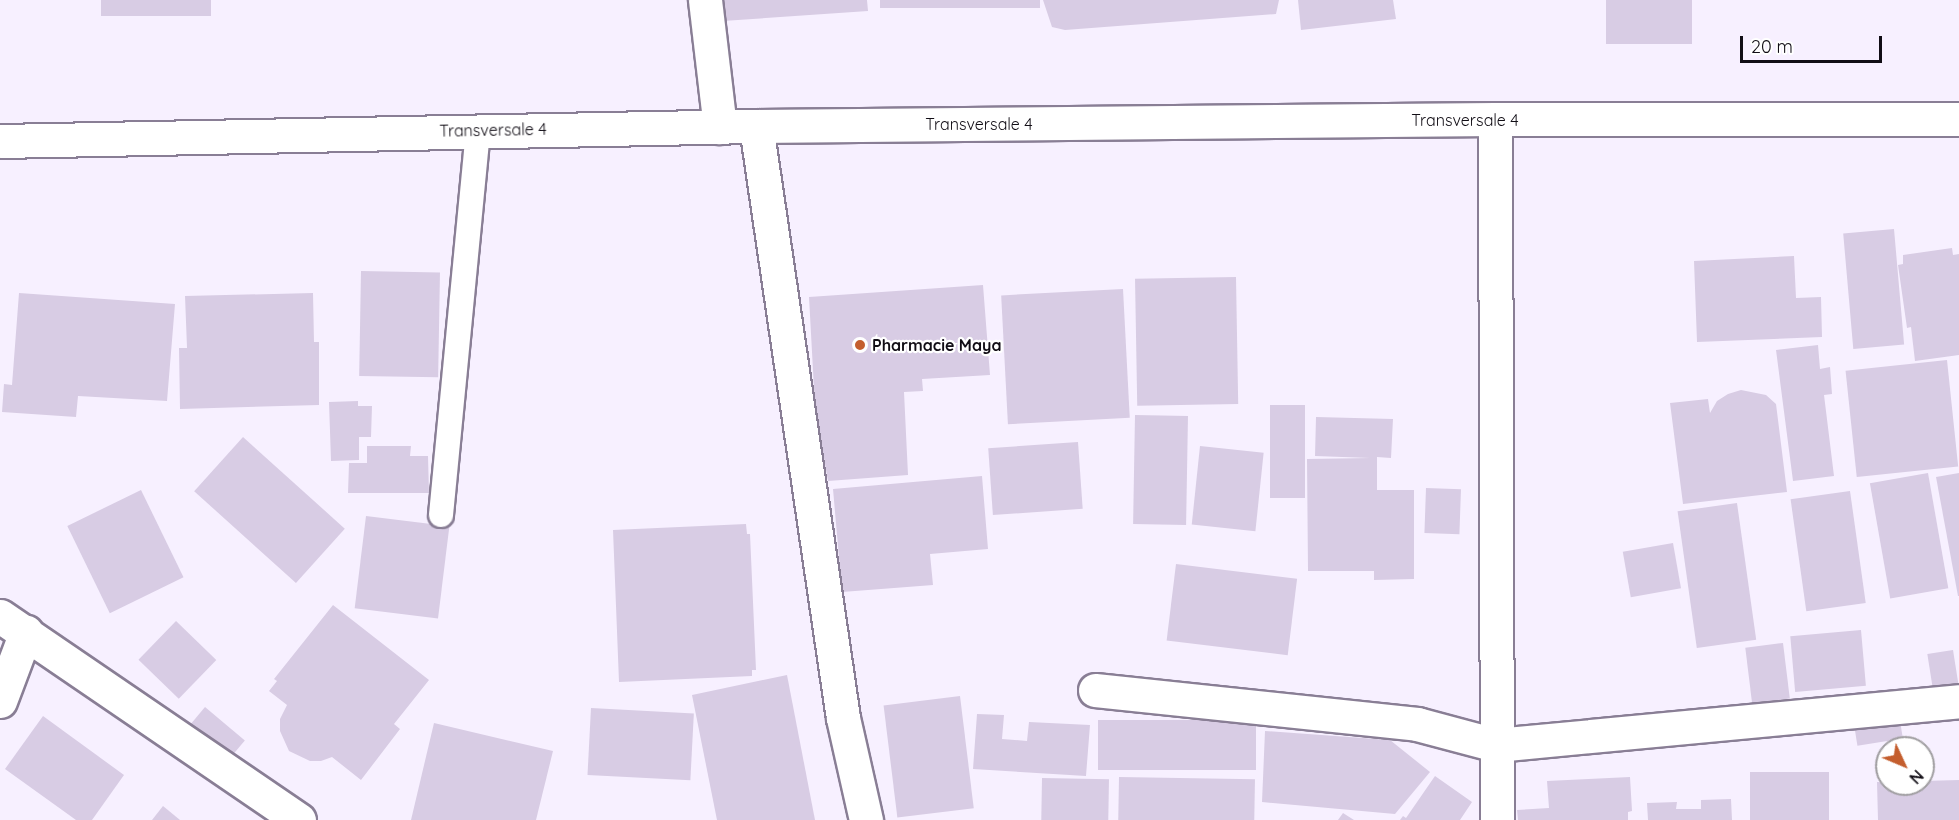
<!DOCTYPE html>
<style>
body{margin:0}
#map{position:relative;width:1959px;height:820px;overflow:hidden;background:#f7f0ff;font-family:Quicksand,sans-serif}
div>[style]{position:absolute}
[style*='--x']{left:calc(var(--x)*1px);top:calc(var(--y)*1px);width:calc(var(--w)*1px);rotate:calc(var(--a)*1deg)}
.building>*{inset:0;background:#d8cce4;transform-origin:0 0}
.roads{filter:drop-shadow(2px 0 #897e95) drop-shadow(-2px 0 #897e95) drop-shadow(0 2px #897e95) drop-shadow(0 -2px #897e95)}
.lane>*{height:24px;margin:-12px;padding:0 12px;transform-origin:12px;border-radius:12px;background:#fff}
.street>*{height:33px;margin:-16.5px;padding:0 16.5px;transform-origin:16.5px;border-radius:16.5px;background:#fff}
.secondary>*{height:33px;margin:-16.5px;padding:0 16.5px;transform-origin:16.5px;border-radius:16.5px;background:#fff}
.dots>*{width:16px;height:16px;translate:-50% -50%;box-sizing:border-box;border:3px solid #fff;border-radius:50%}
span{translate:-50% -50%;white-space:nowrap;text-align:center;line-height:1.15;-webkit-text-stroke:4.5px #fff;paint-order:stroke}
.street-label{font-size:16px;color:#110d15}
.poi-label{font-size:16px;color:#110d15;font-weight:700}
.left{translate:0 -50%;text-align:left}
.north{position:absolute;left:1875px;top:736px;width:60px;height:60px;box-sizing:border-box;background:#fff;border:2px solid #a09ea1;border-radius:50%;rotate:134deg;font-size:16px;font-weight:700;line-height:24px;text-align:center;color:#110d15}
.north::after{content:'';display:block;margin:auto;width:21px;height:27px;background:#c45e2e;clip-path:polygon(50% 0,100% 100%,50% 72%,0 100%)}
.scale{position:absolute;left:1740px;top:36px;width:142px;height:27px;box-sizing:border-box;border:3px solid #110d15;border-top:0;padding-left:8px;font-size:18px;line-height:21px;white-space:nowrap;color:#110d15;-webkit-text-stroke:4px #fff;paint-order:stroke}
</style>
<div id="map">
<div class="building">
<i style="left:101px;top:0;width:110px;height:16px"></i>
<i style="clip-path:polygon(722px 0,867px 0,868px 11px,723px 21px)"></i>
<i style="left:880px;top:0;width:160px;height:8px"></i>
<i style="clip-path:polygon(1043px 0,1279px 0,1276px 14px,1065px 30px,1052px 27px)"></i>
<i style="clip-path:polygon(1298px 0,1393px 0,1396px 19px,1301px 30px)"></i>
<i style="left:1606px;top:0;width:86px;height:44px"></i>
<i style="left:1894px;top:229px;width:116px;height:51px;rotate:85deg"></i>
<i style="clip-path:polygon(1952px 248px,1953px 255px,1959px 254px,1959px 355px,1915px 361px,1911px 327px,1907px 328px,1898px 265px,1903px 264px,1903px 255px)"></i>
<i style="clip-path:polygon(1794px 256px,1796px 298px,1821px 297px,1822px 337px,1697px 342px,1694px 261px)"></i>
<i style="left:361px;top:271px;width:79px;height:105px;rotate:1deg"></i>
<i style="left:1236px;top:277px;width:127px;height:101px;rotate:89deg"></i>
<i style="clip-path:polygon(983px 285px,990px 375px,922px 379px,923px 391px,904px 392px,908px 475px,828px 481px,815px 407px,809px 297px)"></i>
<i style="left:1123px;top:289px;width:129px;height:122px;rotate:87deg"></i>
<i style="clip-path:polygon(19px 293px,175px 304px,167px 401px,78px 396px,76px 417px,2px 412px,4px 384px,12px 385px)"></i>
<i style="clip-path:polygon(313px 293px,314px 342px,319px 342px,319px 405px,180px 409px,179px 348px,187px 348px,185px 296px)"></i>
<i style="clip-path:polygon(1818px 345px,1820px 369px,1830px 367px,1832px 394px,1824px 395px,1834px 476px,1793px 481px,1776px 350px)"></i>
<i style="left:1947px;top:360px;width:107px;height:102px;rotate:84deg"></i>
<i style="clip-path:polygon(1741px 390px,1766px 395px,1776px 404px,1787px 492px,1683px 504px,1670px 403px,1708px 399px,1710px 413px,1717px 401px,1728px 394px)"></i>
<i style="clip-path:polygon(358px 401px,358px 406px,372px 406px,371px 437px,359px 437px,359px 460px,331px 461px,329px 402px)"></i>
<i style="left:1305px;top:405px;width:93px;height:35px;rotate:90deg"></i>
<i style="left:1135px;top:415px;width:53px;height:109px;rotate:1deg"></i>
<i style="clip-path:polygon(1316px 417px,1393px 419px,1391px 458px,1377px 457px,1377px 490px,1414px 490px,1414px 579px,1374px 580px,1374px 571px,1308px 571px,1307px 459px,1370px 458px,1315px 456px)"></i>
<i style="left:243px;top:437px;width:137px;height:73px;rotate:42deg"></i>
<i style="left:1078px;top:442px;width:67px;height:90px;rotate:86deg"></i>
<i style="clip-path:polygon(367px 446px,411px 446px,410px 456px,428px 456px,429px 493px,348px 493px,349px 463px,367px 463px)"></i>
<i style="left:1200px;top:446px;width:64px;height:79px;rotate:6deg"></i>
<i style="left:1928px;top:473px;width:117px;height:59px;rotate:80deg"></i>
<i style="clip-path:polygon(1959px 473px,1959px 596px,1958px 596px,1936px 477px)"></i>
<i style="clip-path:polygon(982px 476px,988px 549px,930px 554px,933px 585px,842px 592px,833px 489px)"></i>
<i style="left:1426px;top:488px;width:35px;height:45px;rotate:2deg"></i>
<i style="left:141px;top:490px;width:97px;height:82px;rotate:64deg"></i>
<i style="left:1850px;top:491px;width:113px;height:60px;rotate:82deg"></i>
<i style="left:1737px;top:503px;width:138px;height:60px;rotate:82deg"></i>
<i style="left:366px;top:516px;width:84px;height:93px;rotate:7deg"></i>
<i style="clip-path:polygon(746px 524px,747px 534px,750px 534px,756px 670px,752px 670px,752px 676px,619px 682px,613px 530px)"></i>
<i style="left:1673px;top:543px;width:46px;height:51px;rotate:80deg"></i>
<i style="left:1176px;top:564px;width:122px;height:77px;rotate:7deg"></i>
<i style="clip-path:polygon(333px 605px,429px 680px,394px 724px,400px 729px,361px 780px,332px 757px,321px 761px,310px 761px,289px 751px,280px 731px,280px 719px,287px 705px,269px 691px,277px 681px,274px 679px)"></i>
<i style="left:176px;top:621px;width:56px;height:54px;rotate:44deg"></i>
<i style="left:1861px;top:630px;width:56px;height:71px;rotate:85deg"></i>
<i style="left:1783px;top:643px;width:56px;height:38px;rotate:83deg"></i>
<i style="left:1953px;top:650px;width:36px;height:26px;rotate:81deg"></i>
<i style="clip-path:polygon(787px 675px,815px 820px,717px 820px,692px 695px)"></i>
<i style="left:960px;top:696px;width:113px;height:77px;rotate:83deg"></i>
<i style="left:205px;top:707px;width:52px;height:26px;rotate:40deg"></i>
<i style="left:591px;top:708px;width:103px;height:67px;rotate:3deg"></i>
<i style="left:1898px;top:708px;width:31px;height:46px;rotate:81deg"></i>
<i style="clip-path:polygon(977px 714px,1004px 715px,1002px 739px,1027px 741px,1029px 722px,1090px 725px,1086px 776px,973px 769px)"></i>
<i style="clip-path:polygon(43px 716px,124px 775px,92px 820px,76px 820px,5px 769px)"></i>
<i style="left:1098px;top:720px;width:158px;height:50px"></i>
<i style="clip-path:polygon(434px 723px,553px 751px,536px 820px,411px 820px)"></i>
<i style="clip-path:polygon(1265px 731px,1390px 740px,1430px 772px,1395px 814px,1262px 802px)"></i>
<i style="left:1829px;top:772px;width:48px;height:79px;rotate:90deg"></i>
<i style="clip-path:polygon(1435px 776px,1472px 802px,1460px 820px,1400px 820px,1403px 816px,1406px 818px)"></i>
<i style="left:1119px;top:777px;width:136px;height:43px;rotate:1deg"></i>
<i style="clip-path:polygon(1630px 777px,1632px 811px,1628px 812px,1628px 820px,1518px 820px,1517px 810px,1549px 808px,1547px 781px)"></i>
<i style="left:1042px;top:778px;width:67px;height:42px;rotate:1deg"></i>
<i style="clip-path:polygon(1959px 780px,1959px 820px,1878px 820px,1877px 782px,1923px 784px,1923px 781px)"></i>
<i style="clip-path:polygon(1731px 799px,1732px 820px,1648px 820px,1647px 803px,1677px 802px,1676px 809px,1701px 809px,1701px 800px)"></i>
<i style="clip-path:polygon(163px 806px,180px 820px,152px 820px)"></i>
<i style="clip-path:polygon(1343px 813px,1354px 820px,1338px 820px)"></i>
</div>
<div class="roads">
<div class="lane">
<i style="--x:441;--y:515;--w:387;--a:-84.5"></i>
</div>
<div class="street">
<i style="--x:1495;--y:119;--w:701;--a:89.84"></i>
<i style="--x:756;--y:126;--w:598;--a:81.64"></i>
<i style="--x:843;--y:718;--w:105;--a:77.3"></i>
<i style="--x:0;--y:616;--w:362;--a:34.3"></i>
<i style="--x:1095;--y:690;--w:324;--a:6"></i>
<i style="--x:1417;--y:724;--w:82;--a:14.9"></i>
<i style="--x:1496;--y:745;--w:465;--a:-5.4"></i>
<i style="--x:0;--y:701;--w:74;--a:-69.4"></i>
</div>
<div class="secondary">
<i style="--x:705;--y:0;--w:128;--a:83.3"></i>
<i style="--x:0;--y:141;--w:756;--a:-1.14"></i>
<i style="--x:756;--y:126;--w:739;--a:-0.54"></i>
<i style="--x:1495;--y:119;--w:464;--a:0"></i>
</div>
</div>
<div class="dots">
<i style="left:860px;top:345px;background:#c45e2e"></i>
</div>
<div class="street-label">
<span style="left:1465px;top:120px">Transversale 4</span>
<span style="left:979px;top:124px">Transversale 4</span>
<span style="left:493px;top:130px;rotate:-1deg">Transversale 4</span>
</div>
<div class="poi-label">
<span class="left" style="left:872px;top:345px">Pharmacie Maya</span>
</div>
<div class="north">N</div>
<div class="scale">20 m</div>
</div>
